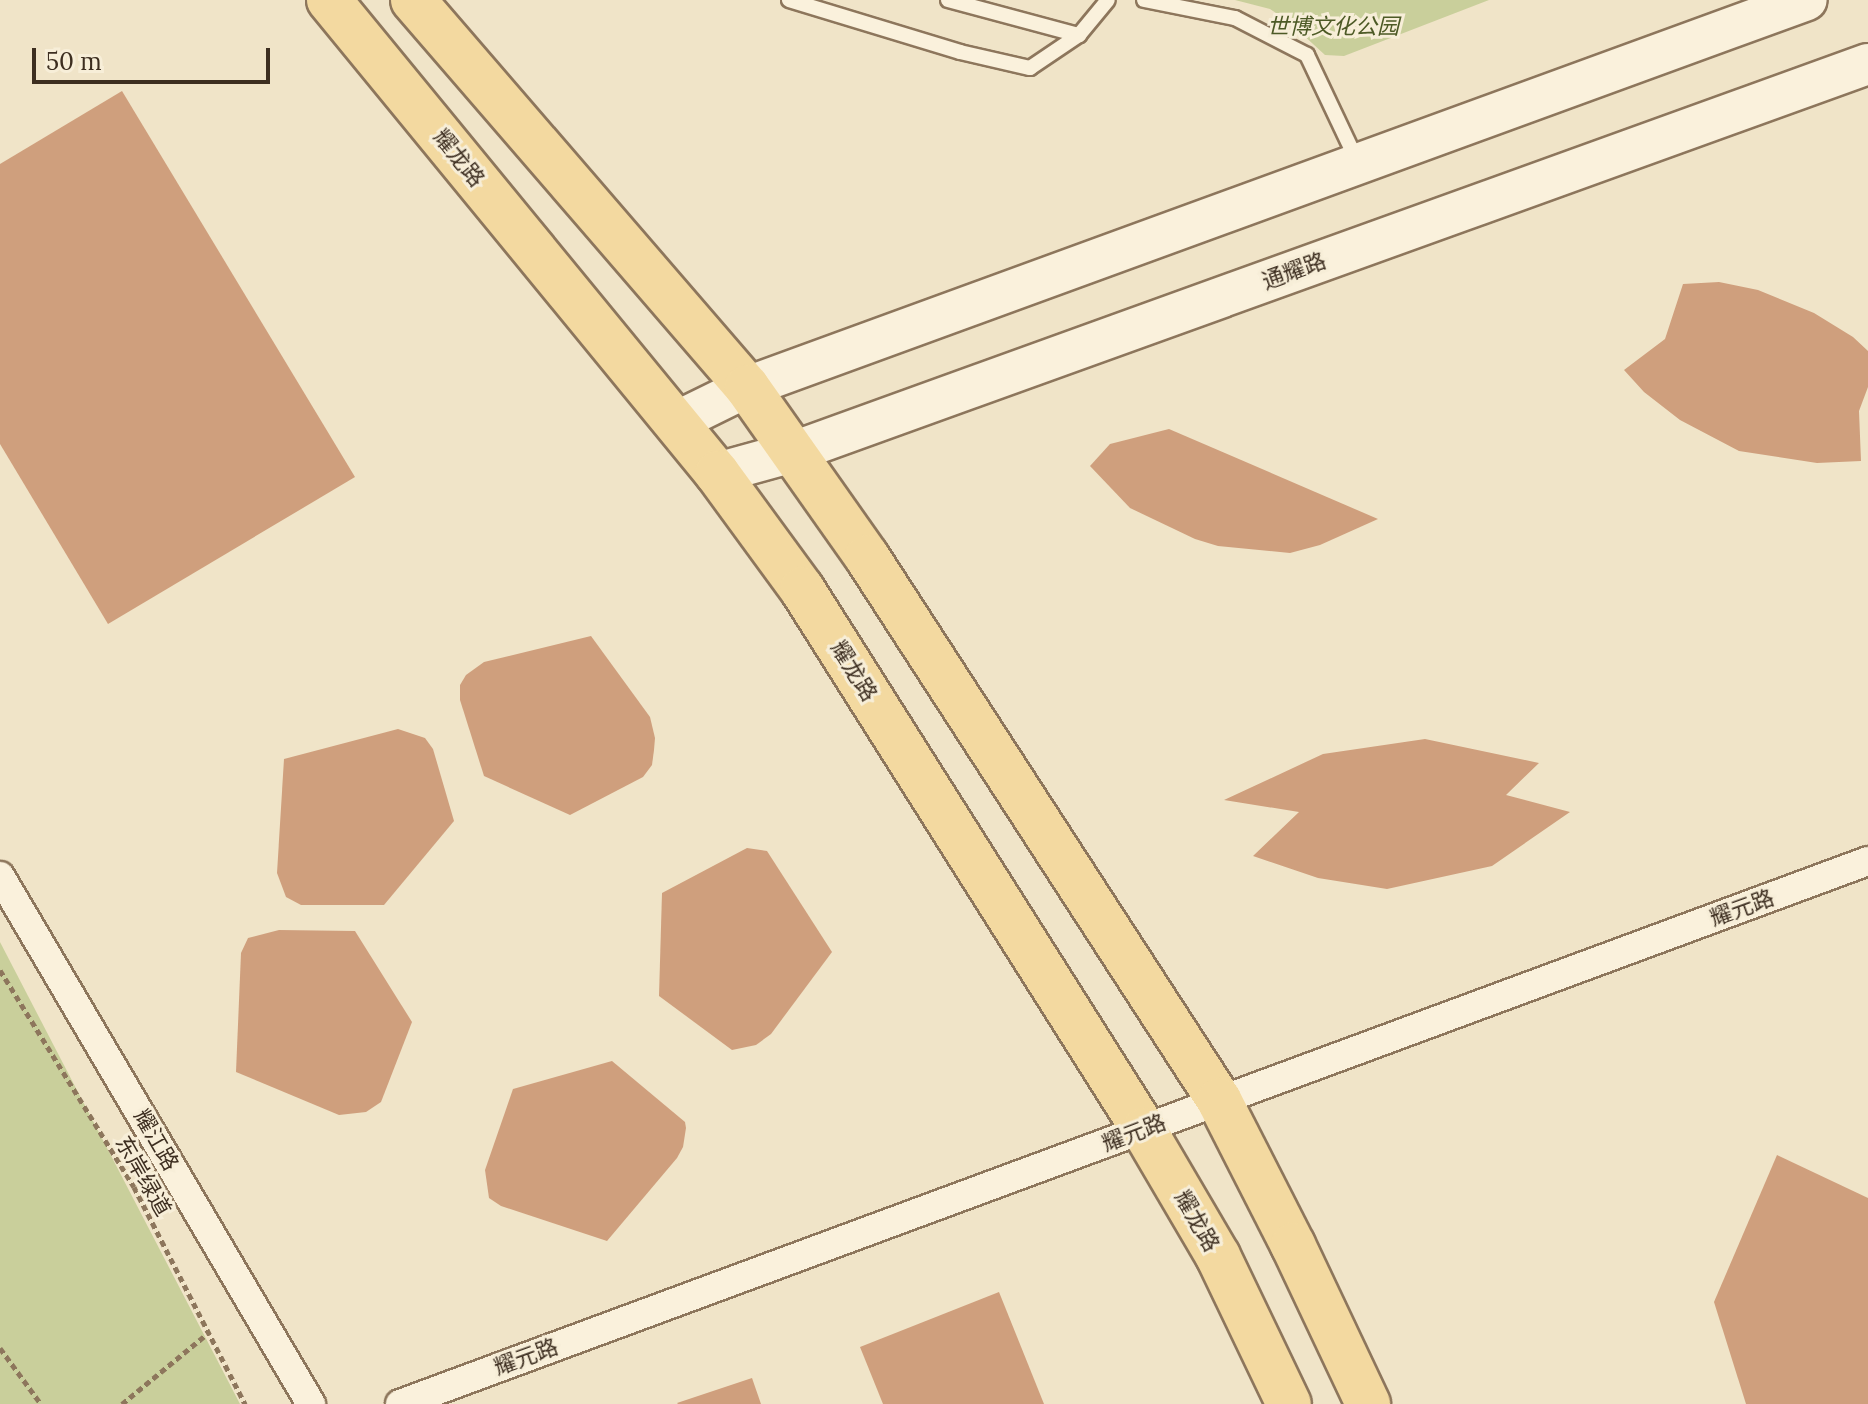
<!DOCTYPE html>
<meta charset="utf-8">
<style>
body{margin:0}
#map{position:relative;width:1868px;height:1404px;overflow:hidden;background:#f0e4c8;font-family:Lora,"Noto Sans SC",serif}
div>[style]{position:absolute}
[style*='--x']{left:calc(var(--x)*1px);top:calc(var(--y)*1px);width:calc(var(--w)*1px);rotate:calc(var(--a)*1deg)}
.green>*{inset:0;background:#c9cf9b}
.building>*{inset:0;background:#cf9f7d}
.path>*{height:5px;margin-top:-2.5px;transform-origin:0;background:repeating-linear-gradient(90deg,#8d765c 0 6px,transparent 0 10px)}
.roads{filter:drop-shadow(2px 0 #8d765c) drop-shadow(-2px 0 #8d765c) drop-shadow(0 2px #8d765c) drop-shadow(0 -2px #8d765c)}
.lane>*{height:14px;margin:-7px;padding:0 7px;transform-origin:7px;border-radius:7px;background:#faf1dc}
.street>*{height:28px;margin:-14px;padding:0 14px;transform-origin:14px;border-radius:14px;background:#faf1dc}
.secondary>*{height:40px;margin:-20px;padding:0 20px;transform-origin:20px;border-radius:20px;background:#faf1dc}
.primary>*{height:44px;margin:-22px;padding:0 22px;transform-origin:22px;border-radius:22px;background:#f3d9a0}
span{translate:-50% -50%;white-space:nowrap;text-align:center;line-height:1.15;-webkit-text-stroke:6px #f7eed8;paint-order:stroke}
.park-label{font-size:22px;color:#4d5a26;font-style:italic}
.street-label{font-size:22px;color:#3d2e20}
.scale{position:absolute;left:32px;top:48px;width:238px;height:36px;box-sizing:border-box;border:4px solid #3d2e20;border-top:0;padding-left:10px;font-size:24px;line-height:28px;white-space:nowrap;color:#3d2e20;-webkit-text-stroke:6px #f7eed8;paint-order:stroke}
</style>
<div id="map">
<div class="green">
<i style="clip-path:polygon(1235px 0,1489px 0,1344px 56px,1325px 55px,1288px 21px,1270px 9px)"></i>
<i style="clip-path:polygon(0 942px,240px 1404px,0 1404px)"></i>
</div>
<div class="building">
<i style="clip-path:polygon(122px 91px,355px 477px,108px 624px,0 444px,0 164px)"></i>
<i style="clip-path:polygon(1719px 282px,1758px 290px,1814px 313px,1853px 337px,1868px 351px,1868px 387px,1859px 411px,1861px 461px,1817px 463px,1739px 451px,1680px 420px,1644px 392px,1624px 370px,1665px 339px,1683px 284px)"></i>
<i style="clip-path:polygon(1169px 429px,1378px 519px,1320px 545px,1290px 553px,1218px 546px,1195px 539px,1130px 508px,1090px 466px,1110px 444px)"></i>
<i style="clip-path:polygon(591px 636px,650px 717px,655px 738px,654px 750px,652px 765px,643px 777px,570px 815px,484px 776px,460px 700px,460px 685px,466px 675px,484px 662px)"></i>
<i style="clip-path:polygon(398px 729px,425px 738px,433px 749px,454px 821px,384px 905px,301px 905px,286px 897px,277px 873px,284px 759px)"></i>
<i style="clip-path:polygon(1425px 739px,1539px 763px,1506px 795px,1570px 812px,1492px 866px,1387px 889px,1318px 878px,1253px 856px,1299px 812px,1224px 800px,1323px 754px)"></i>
<i style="clip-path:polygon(747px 848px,767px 851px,832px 952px,771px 1034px,756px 1045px,732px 1050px,659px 996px,662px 893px)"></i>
<i style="clip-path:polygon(279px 930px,355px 931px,412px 1022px,381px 1102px,366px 1112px,339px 1115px,236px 1072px,241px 953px,248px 938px)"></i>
<i style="clip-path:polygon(612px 1061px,685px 1122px,686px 1128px,683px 1147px,677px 1158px,607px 1241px,501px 1206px,489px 1198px,485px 1170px,513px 1089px)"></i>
<i style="clip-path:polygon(1777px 1155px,1868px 1198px,1868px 1404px,1746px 1404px,1714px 1302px)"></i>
<i style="clip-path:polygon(999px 1292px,1044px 1404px,883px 1404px,860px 1347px)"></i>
<i style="clip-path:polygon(752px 1378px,761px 1404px,678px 1404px,677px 1403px)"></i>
</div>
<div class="path">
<i style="--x:0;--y:970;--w:255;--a:58.3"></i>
<i style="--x:134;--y:1187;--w:244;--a:62.9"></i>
<i style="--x:0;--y:1348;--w:69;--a:53.8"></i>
<i style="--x:122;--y:1404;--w:112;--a:-39.5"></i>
</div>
<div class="roads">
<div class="lane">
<i style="--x:789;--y:0;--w:179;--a:16.9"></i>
<i style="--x:960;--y:52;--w:72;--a:12.9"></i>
<i style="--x:1030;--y:68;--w:59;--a:-34"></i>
<i style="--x:1079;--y:35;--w:45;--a:-50.4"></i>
<i style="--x:948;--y:0;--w:136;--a:15"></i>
<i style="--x:1144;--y:0;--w:93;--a:11.2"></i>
<i style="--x:1235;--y:18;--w:81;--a:27.2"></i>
<i style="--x:1307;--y:55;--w:117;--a:64.7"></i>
</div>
<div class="street">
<i style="--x:0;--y:876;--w:613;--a:59.5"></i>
<i style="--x:400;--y:1404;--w:1565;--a:-20.3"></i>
</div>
<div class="secondary">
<i style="--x:676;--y:422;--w:79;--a:-26.2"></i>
<i style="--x:747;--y:387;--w:1128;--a:-20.06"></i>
<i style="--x:717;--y:473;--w:79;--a:-15.4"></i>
<i style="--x:793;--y:452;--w:1143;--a:-19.85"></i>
</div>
<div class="primary">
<i style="--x:329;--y:0;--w:612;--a:50.64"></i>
<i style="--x:717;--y:473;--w:144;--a:53.8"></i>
<i style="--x:802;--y:589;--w:640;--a:57.7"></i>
<i style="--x:1144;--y:1130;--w:146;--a:59.6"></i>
<i style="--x:1218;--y:1256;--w:164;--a:64.4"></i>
<i style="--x:413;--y:0;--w:511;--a:49.2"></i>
<i style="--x:747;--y:387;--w:208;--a:54.8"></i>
<i style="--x:867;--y:557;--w:647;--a:57.05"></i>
<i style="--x:1219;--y:1100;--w:163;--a:63"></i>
<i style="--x:1293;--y:1245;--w:176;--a:64.7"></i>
</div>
</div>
<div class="park-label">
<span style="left:1333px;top:27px">世博文化公园</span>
</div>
<div class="street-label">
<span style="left:459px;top:158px;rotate:51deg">耀龙路</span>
<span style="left:1294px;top:271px;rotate:-20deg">通耀路</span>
<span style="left:854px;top:671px;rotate:58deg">耀龙路</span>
<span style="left:1742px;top:908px;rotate:-20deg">耀元路</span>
<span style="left:1134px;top:1133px;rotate:-21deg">耀元路</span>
<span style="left:156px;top:1140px;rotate:60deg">耀江路</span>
<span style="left:143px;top:1176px;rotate:60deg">东岸绿道</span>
<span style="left:1197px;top:1221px;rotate:60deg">耀龙路</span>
<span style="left:526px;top:1357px;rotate:-20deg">耀元路</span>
</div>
<div class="scale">50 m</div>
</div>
